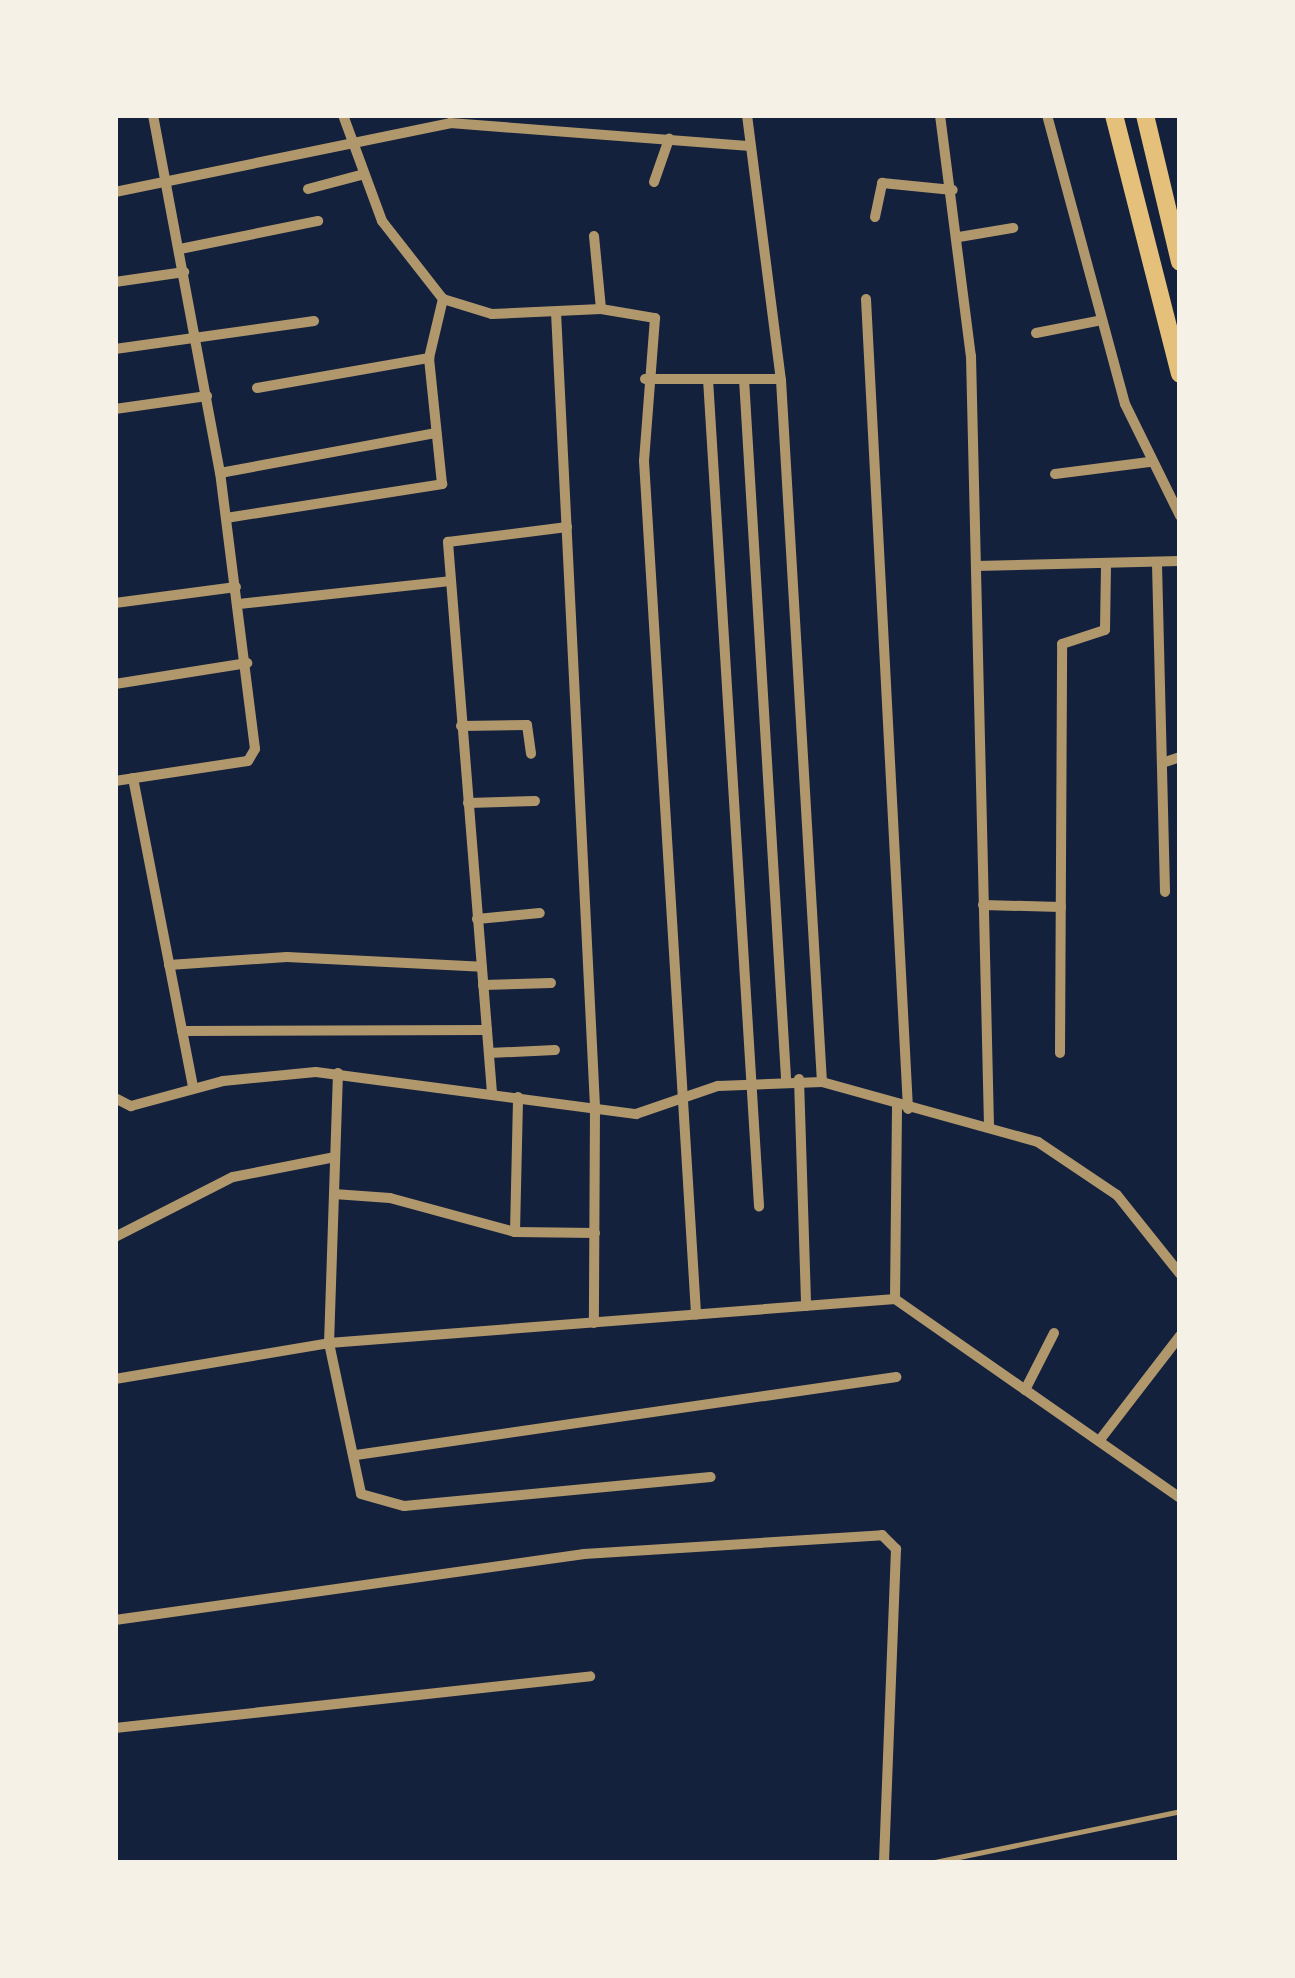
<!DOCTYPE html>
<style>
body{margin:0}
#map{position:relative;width:1295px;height:1978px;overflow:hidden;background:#14213d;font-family:"Noto Sans",sans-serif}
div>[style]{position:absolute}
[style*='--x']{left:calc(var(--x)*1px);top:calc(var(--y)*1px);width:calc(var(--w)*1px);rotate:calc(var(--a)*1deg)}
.service>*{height:5px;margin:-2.5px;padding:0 2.5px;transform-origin:2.5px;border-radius:2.5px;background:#b1986c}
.minor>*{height:10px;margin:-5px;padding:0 5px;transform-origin:5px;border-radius:5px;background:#b1986c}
.trunk>*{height:18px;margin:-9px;padding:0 9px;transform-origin:9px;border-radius:9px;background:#e5c07b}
span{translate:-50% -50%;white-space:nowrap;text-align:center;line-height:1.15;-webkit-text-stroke:10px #f6f1e7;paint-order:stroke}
.frame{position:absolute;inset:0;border:118px solid #f6f1e7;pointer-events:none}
</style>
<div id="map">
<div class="service">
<i style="--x:930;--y:1863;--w:255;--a:-11.7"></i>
</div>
<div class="minor">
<i style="--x:343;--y:115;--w:113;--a:69.8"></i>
<i style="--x:382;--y:221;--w:99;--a:52"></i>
<i style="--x:443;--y:299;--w:51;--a:17"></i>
<i style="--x:492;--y:314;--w:109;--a:-2.6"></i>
<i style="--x:601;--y:309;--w:55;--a:9.5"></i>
<i style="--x:655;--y:318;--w:143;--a:94.4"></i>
<i style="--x:644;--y:461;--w:855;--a:86.51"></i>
<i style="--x:747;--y:115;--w:267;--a:82.7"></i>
<i style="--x:781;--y:380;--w:703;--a:86.66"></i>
<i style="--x:940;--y:115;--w:243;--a:82.7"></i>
<i style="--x:971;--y:356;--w:771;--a:88.66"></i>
<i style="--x:1047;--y:115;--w:299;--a:74.9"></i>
<i style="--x:1125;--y:404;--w:125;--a:63.8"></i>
<i style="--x:654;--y:182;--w:46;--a:-70.8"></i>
<i style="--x:308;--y:189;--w:55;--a:-14.8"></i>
<i style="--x:115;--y:192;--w:342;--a:-11.6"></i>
<i style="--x:450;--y:123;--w:298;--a:4.4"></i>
<i style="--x:875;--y:217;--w:35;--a:-78"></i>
<i style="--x:882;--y:183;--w:71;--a:5.6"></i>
<i style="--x:594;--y:236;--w:73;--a:84.5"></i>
<i style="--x:959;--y:237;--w:55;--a:-9.5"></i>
<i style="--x:180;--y:249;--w:141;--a:-11.5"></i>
<i style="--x:115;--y:282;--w:70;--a:-8.2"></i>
<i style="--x:866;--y:299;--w:811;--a:87.03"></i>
<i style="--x:556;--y:312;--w:796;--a:87.19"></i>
<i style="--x:595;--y:1107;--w:216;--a:90.3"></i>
<i style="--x:1036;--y:333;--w:67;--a:-11.1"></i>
<i style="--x:115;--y:349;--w:201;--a:-8"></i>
<i style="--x:645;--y:379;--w:131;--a:0"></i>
<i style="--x:708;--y:379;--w:829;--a:86.47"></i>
<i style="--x:744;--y:379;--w:700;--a:86.56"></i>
<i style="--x:257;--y:388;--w:175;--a:-9.9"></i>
<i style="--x:115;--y:409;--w:93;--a:-8"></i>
<i style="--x:220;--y:473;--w:220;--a:-10.5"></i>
<i style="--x:1055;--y:474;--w:95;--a:-7.3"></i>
<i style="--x:226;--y:518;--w:219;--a:-8.9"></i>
<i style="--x:442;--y:484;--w:127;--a:-95.9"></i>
<i style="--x:429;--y:358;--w:61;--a:-76.7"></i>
<i style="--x:1157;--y:564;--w:328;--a:88.6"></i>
<i style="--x:976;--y:566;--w:204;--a:-1.4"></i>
<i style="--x:115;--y:603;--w:122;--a:-7.5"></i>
<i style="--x:239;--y:604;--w:212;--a:-6.2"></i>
<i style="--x:115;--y:684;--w:134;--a:-9"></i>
<i style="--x:461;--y:726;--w:66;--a:-0.9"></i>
<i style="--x:527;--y:725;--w:29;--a:82"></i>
<i style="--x:1162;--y:763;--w:19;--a:-18"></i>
<i style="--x:133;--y:778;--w:316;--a:79"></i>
<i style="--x:115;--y:781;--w:134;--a:-8.6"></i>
<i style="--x:248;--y:761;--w:14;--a:-60"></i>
<i style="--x:255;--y:749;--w:278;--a:-97.2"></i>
<i style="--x:220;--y:473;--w:364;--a:-100.6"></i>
<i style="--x:468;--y:803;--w:67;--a:-1.7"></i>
<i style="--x:983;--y:905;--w:78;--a:1.5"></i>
<i style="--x:477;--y:919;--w:63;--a:-5.4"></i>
<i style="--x:169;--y:965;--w:118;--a:-3.9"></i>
<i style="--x:287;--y:957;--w:195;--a:2.9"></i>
<i style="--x:483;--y:985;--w:68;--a:-1.7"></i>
<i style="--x:182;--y:1031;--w:305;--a:-0.2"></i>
<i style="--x:489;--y:1053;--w:66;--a:-2.6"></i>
<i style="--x:1060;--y:1053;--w:409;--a:-89.7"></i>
<i style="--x:1062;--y:644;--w:45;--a:-18"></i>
<i style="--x:1105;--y:630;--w:65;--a:-89.1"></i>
<i style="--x:338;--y:1073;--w:270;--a:91.9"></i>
<i style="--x:329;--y:1343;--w:154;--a:78"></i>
<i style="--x:361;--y:1494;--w:45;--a:15.6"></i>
<i style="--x:404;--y:1506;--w:308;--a:-5.4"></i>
<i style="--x:799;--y:1079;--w:227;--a:88.2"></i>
<i style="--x:492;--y:1093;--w:553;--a:-94.57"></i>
<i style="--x:448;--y:542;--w:120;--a:-7.2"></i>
<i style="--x:115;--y:1098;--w:18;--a:27"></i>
<i style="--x:131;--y:1106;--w:95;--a:-15.2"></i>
<i style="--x:223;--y:1081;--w:93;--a:-5.5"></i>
<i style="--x:316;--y:1072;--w:323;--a:7.5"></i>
<i style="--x:636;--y:1114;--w:87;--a:-18.9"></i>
<i style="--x:718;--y:1086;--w:104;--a:-2.2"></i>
<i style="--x:822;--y:1082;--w:224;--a:15.5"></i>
<i style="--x:1038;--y:1142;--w:95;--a:33.9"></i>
<i style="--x:1117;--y:1195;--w:101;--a:51.4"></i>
<i style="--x:334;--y:1194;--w:56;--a:4.1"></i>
<i style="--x:390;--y:1198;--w:130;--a:15.2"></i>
<i style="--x:515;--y:1232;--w:80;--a:0.7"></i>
<i style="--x:515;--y:1232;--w:135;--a:-88.7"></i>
<i style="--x:115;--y:1237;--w:132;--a:-27"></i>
<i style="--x:233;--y:1177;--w:104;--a:-11.1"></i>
<i style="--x:895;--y:1299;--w:348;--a:34.9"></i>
<i style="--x:895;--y:1299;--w:194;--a:-89.4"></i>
<i style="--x:115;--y:1379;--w:217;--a:-9.5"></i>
<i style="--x:329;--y:1343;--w:568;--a:-4.45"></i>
<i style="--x:1025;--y:1390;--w:64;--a:-63"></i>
<i style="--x:1099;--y:1441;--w:133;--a:-52.4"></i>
<i style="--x:356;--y:1455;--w:546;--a:-8.22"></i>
<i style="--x:115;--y:1620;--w:474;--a:-8"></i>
<i style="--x:584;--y:1554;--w:299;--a:-3.6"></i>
<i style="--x:882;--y:1535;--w:20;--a:45"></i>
<i style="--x:896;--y:1549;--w:314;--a:92.2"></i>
<i style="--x:115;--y:1728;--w:478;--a:-6.2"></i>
</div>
<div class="trunk">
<i style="--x:1114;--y:115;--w:267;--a:75.7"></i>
<i style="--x:1145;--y:115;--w:151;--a:76.6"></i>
</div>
<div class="frame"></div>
</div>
